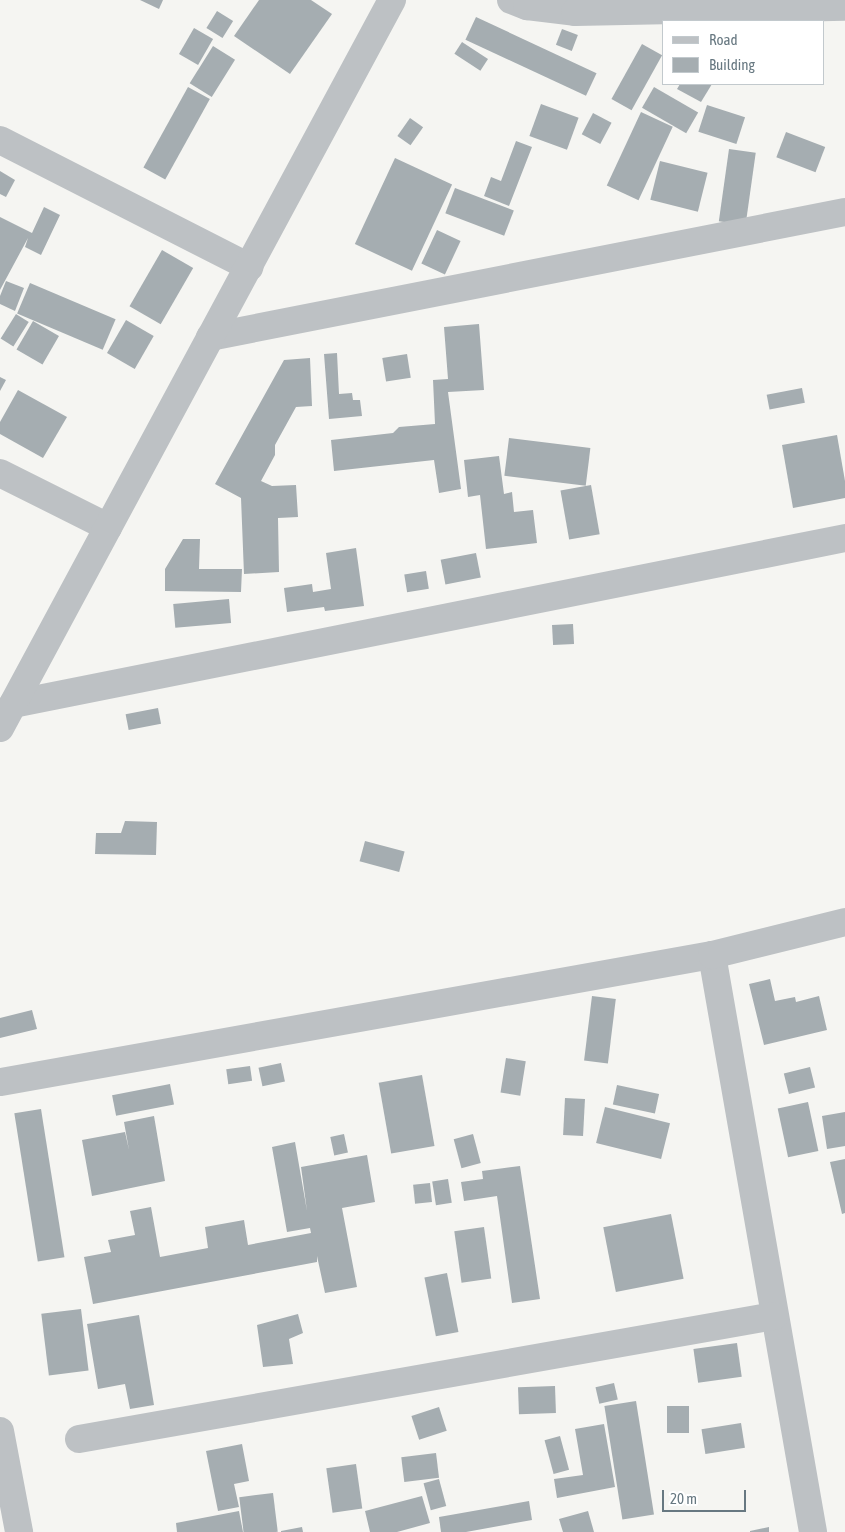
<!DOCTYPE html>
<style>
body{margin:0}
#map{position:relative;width:845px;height:1532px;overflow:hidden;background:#f5f5f2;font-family:"Asap Condensed",sans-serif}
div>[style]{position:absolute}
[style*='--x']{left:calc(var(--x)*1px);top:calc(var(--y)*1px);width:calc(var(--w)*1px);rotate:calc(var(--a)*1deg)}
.building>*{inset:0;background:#a5adb1;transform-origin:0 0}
.minor>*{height:28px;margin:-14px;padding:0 14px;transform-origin:14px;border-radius:14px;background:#bdc1c4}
.tertiary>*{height:28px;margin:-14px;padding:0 14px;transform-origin:14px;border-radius:14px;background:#bdc1c4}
span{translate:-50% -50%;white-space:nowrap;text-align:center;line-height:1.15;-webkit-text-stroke:5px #fff;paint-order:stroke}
.legend{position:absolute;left:662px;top:20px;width:162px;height:65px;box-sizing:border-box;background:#fff;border:1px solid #c2c9cd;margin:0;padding:6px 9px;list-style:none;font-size:15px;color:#677881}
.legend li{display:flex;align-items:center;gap:10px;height:25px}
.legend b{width:25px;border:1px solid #c2c9cd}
.scale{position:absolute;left:662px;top:1490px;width:84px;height:22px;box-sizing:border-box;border:2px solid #677881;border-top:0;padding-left:6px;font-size:15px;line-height:18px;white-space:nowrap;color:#677881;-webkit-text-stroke:4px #fff;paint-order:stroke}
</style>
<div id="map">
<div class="building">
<i style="clip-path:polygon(140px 0,163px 0,159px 9px)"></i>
<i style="clip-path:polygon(259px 0,311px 0,332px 14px,290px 74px,234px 36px)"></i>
<i style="left:217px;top:11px;width:19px;height:20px;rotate:32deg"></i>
<i style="left:476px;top:17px;width:133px;height:25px;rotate:25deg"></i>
<i style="left:194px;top:28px;width:22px;height:30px;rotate:30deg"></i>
<i style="left:562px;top:29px;width:17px;height:17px;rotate:21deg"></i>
<i style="left:462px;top:42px;width:31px;height:14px;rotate:33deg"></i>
<i style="left:642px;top:44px;width:23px;height:63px;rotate:29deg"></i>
<i style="left:213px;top:46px;width:26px;height:44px;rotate:32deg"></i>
<i style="clip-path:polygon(680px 84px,712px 84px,701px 102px,677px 89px)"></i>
<i style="left:188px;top:87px;width:25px;height:92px;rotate:29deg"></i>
<i style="left:654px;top:87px;width:51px;height:24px;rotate:30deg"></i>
<i style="left:541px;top:104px;width:40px;height:34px;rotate:20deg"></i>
<i style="left:707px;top:105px;width:40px;height:28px;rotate:18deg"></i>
<i style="left:641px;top:112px;width:35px;height:81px;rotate:25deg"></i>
<i style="left:593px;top:113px;width:21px;height:24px;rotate:28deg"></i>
<i style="left:410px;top:118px;width:16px;height:22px;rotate:35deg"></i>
<i style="left:786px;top:132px;width:42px;height:27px;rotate:21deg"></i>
<i style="clip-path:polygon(516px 141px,532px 147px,509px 206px,484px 196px,491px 177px,501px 181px)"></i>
<i style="left:729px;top:149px;width:27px;height:73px;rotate:8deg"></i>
<i style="left:395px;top:158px;width:63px;height:95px;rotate:25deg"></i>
<i style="left:660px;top:161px;width:49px;height:40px;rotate:14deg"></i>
<i style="clip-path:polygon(0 171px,15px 180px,6px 197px,0 194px)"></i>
<i style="left:455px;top:188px;width:63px;height:27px;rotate:21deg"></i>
<i style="clip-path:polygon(44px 207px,60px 215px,41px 255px,25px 247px,28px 238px,0 290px,0 217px,32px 233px)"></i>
<i style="left:437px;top:230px;width:26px;height:37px;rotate:25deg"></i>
<i style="left:162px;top:250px;width:36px;height:65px;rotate:30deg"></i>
<i style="clip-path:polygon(6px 281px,24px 288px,15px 311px,0 304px,0 296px)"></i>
<i style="left:30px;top:283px;width:93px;height:33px;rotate:23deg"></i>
<i style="left:16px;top:314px;width:15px;height:29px;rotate:32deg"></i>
<i style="left:126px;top:320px;width:32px;height:38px;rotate:30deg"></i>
<i style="left:33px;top:321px;width:30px;height:33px;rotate:30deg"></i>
<i style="clip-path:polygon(479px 324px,484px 390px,448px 392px,461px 489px,439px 493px,434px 460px,334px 471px,331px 440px,393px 433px,399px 427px,435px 424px,433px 380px,448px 379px,444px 327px)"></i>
<i style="clip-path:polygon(337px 353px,339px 394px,352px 393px,353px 400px,360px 400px,362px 416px,329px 419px,324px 354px)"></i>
<i style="left:407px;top:354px;width:24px;height:25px;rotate:81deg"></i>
<i style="clip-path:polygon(310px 358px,312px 406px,296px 407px,275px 445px,275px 455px,261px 481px,272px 486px,296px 485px,298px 517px,278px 518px,279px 572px,244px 574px,241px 498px,215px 484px,284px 360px)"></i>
<i style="clip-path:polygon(0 377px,6px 380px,0 391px)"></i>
<i style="left:802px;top:388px;width:15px;height:36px;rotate:79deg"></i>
<i style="clip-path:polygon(18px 390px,67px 417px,43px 458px,0 434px,0 422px)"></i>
<i style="clip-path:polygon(837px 435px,845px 481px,845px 498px,793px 508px,782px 445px)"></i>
<i style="left:509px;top:438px;width:82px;height:38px;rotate:7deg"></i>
<i style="clip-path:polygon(499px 456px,504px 494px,512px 492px,514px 512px,533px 510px,537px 543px,486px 549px,480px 495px,468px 497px,464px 460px)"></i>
<i style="left:591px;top:485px;width:50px;height:31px;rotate:80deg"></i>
<i style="clip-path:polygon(183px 539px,200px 539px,199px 569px,242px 569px,241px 592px,165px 591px,165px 569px)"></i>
<i style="clip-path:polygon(356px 548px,364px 606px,325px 611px,324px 607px,287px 612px,284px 588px,312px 584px,313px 592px,331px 589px,326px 553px)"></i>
<i style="left:476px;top:553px;width:25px;height:36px;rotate:79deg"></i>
<i style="left:426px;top:571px;width:18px;height:22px;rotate:81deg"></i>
<i style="left:229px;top:599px;width:24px;height:56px;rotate:85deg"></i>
<i style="left:573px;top:624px;width:20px;height:21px;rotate:87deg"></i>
<i style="left:158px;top:708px;width:16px;height:33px;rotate:79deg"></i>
<i style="clip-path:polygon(125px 821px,157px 822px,156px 855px,95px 854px,96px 833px,121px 833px)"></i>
<i style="left:365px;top:841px;width:41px;height:21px;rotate:15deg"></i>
<i style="clip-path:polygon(770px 979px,775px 1001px,795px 997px,796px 1002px,819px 996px,827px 1030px,764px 1045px,749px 984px)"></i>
<i style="left:592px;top:996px;width:24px;height:65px;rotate:7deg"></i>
<i style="clip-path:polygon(32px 1010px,37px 1029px,0 1038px,0 1018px)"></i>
<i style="left:506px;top:1058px;width:20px;height:35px;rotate:9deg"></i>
<i style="left:281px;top:1063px;width:19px;height:23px;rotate:78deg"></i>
<i style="left:250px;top:1066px;width:15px;height:24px;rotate:82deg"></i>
<i style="left:810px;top:1067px;width:21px;height:27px;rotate:76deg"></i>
<i style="left:422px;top:1075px;width:72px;height:44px;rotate:80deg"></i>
<i style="left:170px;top:1084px;width:21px;height:59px;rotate:79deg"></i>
<i style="left:617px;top:1085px;width:43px;height:20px;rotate:12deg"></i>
<i style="left:565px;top:1098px;width:20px;height:37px;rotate:3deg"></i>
<i style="left:808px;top:1102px;width:50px;height:31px;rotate:78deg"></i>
<i style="left:605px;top:1107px;width:67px;height:37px;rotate:14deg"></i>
<i style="left:41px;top:1109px;width:150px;height:27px;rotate:81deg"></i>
<i style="clip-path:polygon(845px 1112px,845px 1146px,827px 1149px,822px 1116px)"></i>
<i style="clip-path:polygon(154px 1116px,165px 1181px,92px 1196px,82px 1140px,125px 1132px,129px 1150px,124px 1122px)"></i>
<i style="left:344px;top:1134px;width:19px;height:14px;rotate:78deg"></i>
<i style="left:473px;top:1134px;width:30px;height:20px;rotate:75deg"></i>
<i style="clip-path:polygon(295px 1142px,307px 1211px,301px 1167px,367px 1155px,375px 1202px,342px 1208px,357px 1287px,325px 1293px,317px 1256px,317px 1262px,93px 1304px,84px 1257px,111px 1252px,108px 1240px,135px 1235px,130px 1211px,151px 1207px,160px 1257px,208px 1248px,205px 1227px,244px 1220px,248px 1245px,311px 1233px,310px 1228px,287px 1232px,272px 1147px)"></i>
<i style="clip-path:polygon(845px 1159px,845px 1213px,842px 1214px,830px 1162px)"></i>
<i style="clip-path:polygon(520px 1166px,540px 1299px,512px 1303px,497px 1196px,464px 1201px,461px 1182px,483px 1179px,482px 1171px)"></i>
<i style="left:448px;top:1179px;width:24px;height:16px;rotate:81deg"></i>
<i style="left:430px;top:1183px;width:19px;height:17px;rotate:84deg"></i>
<i style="left:671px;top:1214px;width:66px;height:69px;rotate:79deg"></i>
<i style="left:484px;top:1227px;width:52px;height:30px;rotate:82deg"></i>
<i style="left:447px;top:1273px;width:60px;height:23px;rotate:79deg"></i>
<i style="left:81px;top:1309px;width:62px;height:40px;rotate:83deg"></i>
<i style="clip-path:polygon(298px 1314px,303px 1333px,289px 1339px,293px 1364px,263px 1367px,257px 1325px)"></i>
<i style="clip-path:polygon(139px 1315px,154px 1405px,130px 1409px,125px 1384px,98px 1389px,87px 1324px)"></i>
<i style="left:737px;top:1343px;width:34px;height:44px;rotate:82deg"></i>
<i style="left:614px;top:1383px;width:17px;height:19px;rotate:77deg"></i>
<i style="left:555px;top:1386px;width:27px;height:37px;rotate:88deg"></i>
<i style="left:636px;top:1401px;width:115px;height:32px;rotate:81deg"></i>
<i style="left:667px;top:1406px;width:22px;height:27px"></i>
<i style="left:439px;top:1407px;width:25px;height:29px;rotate:72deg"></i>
<i style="left:741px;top:1423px;width:25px;height:40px;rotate:81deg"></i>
<i style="clip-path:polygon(604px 1424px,615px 1487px,557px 1498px,554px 1479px,583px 1475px,575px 1429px)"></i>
<i style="left:560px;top:1436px;width:35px;height:16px;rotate:75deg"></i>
<i style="clip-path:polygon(242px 1444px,249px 1481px,234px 1484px,239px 1507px,218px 1511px,206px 1451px)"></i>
<i style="left:436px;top:1453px;width:25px;height:35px;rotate:83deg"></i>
<i style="left:356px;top:1464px;width:45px;height:30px;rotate:82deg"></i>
<i style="left:439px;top:1479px;width:28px;height:16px;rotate:75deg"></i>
<i style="left:273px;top:1493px;width:39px;height:34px;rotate:83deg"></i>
<i style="clip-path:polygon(422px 1496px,430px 1523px,397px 1532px,370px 1532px,365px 1511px)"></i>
<i style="clip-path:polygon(529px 1501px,532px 1520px,466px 1532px,441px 1532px,439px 1517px)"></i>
<i style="clip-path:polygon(239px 1511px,243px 1532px,177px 1532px,176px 1523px)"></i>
<i style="clip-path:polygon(588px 1511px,594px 1532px,563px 1532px,559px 1519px)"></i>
<i style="clip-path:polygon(302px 1527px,303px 1532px,281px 1532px,281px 1531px)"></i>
<i style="clip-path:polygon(769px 1527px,769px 1532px,750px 1532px,750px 1531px)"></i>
</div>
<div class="minor">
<i style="--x:511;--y:0;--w:17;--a:21"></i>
<i style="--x:527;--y:6;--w:48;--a:7.1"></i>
<i style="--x:575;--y:12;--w:270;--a:-1.1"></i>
<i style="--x:0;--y:140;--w:280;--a:27"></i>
<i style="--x:210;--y:337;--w:647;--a:-11.14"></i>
<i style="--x:0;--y:473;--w:121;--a:26.6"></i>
<i style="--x:13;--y:704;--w:848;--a:-11.28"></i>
<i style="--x:712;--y:955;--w:586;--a:80.07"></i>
<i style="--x:1;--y:1082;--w:722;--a:-10.13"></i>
<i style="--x:712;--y:955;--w:137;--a:-13.9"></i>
<i style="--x:79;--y:1439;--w:706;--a:-10.04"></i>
</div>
<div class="tertiary">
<i style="--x:0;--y:728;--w:827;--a:-61.7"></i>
<i style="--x:0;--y:1431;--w:103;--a:79.3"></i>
</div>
<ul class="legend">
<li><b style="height:6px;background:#bdc1c4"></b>Road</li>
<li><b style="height:14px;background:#a5adb1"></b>Building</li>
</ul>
<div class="scale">20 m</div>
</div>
